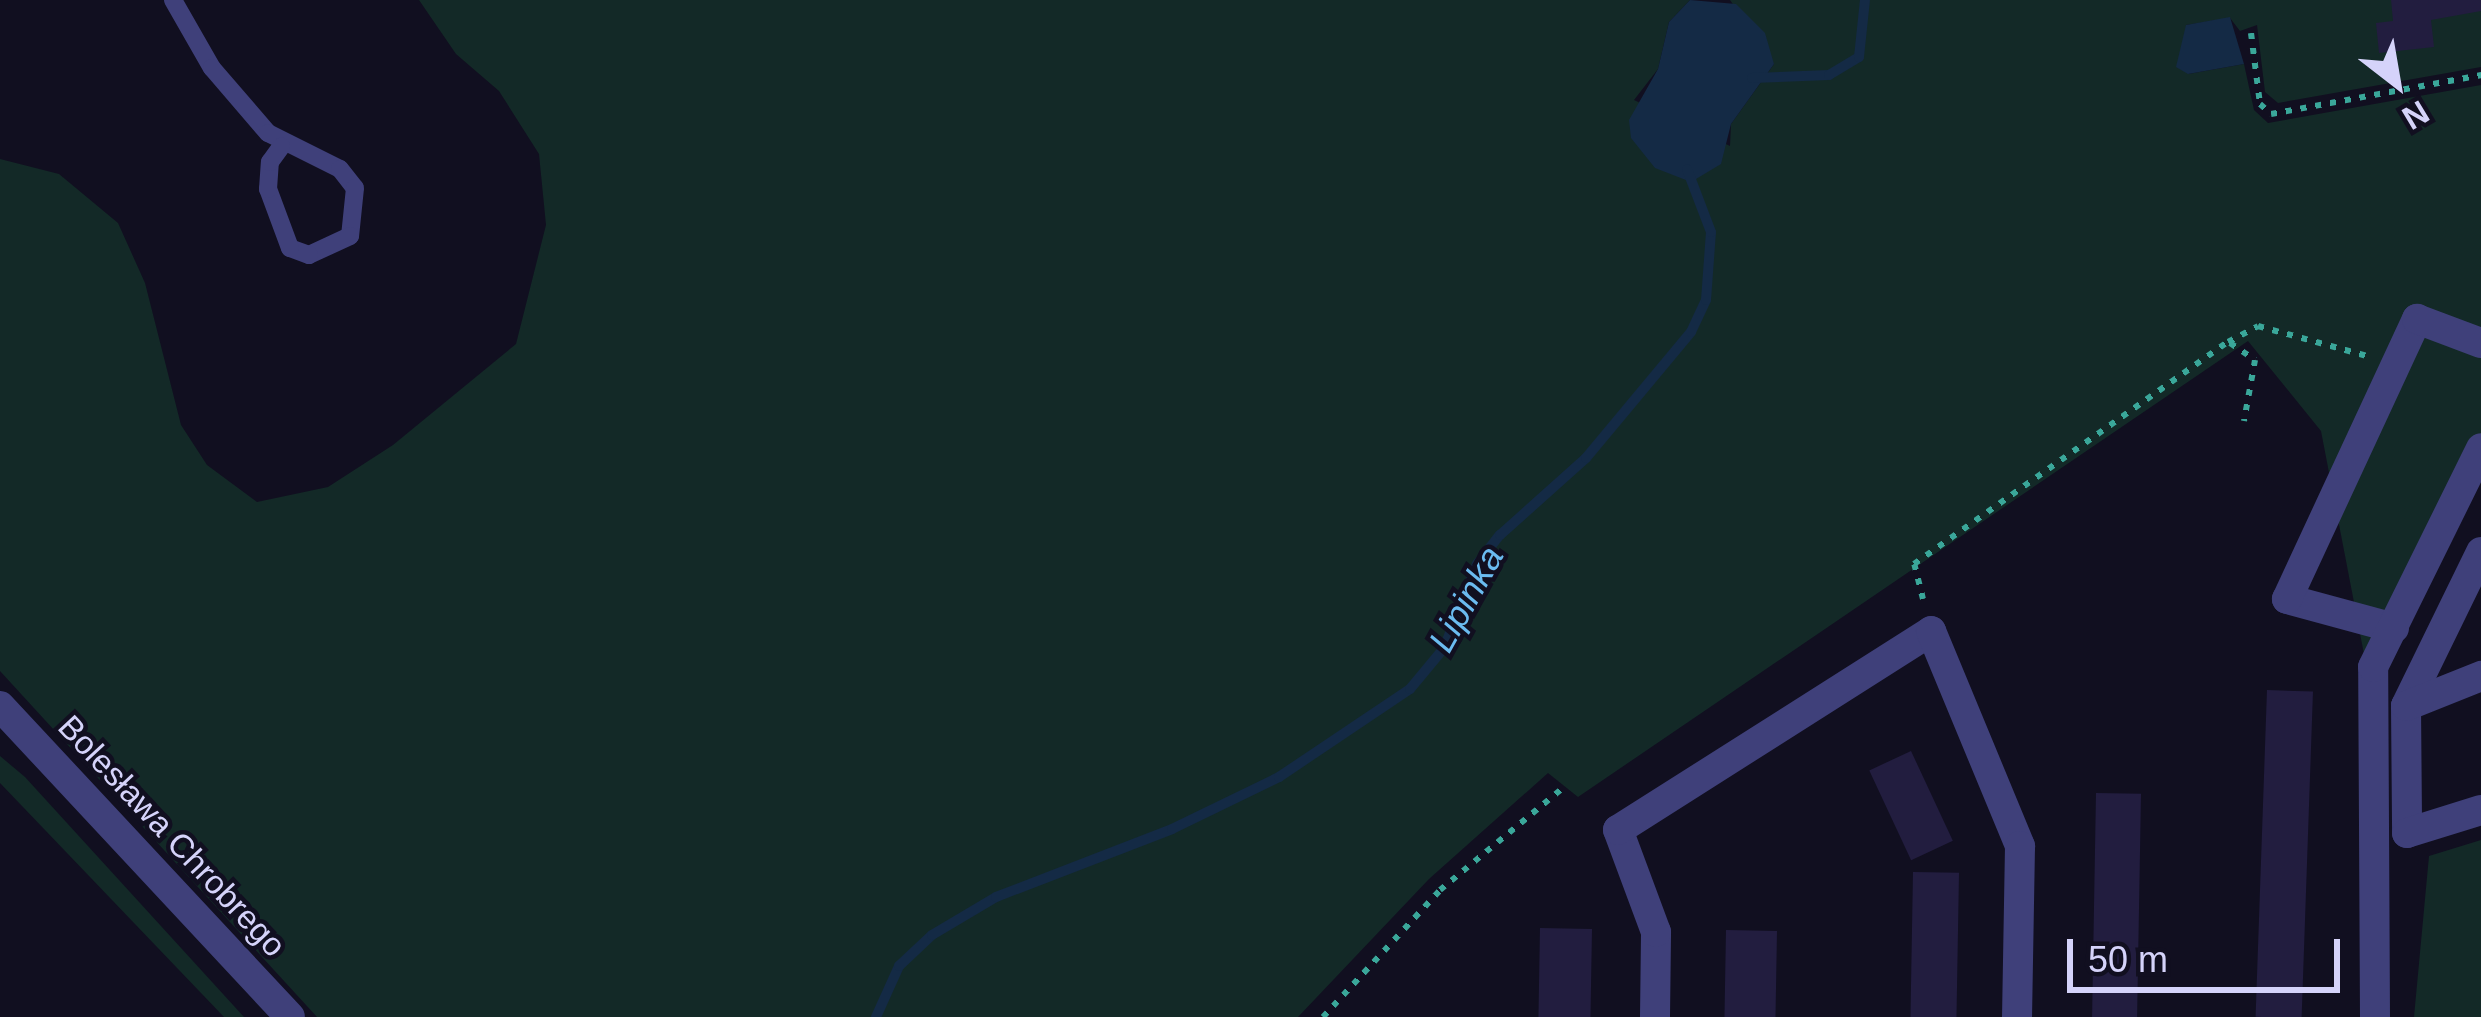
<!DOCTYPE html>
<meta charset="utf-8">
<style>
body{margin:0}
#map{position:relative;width:2481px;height:1017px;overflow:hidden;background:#110f20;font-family:Helvetica,sans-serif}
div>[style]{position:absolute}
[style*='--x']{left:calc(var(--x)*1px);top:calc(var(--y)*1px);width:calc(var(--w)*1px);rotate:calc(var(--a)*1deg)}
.green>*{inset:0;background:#132927}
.water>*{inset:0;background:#142a45}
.stream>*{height:10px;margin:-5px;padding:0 5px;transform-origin:5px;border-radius:5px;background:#142a45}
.building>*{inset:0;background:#221d3f;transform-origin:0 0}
.path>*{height:6px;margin-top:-3px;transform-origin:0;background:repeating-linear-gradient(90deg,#3aa79a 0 6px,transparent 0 15px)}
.service>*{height:18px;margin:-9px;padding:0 9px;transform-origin:9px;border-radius:9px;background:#3f407a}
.minor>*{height:30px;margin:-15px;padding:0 15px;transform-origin:15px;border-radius:15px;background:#3f407a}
span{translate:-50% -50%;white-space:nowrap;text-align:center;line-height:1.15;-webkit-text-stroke:9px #110f20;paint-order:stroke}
.street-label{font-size:33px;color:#d5d3fa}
.water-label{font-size:36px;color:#6bbbf0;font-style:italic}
.north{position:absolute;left:2337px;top:24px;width:120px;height:120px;-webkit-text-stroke:9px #110f20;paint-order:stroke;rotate:149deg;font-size:33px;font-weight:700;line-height:48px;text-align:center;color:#d5d3fa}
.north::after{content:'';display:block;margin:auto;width:42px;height:54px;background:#d5d3fa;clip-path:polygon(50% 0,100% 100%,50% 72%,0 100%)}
.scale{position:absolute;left:2067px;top:939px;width:273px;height:54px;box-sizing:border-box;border:6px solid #d5d3fa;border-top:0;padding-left:15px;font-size:36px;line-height:42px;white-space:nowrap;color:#d5d3fa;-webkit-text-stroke:9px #110f20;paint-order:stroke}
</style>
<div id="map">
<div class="green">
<i style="clip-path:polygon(419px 0,1690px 0,1669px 22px,1658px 69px,1634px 100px,1730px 146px,1731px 124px,1774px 64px,1730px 0,2481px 0,2481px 67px,2278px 103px,2265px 92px,2257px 25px,2240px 31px,2230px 18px,2186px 25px,2188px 74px,2244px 64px,2254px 110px,2268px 123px,2481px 85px,2481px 471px,2368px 675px,2321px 431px,2248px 341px,1578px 797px,1548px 773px,1429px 879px,1298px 1017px,317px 1017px,0 671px,0 159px,59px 174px,118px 223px,145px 283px,181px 425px,207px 465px,257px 502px,328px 487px,393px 445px,516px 344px,546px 225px,539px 154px,499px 91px,456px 54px)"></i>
<i style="clip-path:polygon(0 756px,25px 777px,244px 1017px,224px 1017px,0 783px)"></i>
<i style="clip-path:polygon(2481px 840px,2481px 1017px,2414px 1017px,2429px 856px)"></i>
</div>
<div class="water">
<i style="clip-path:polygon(1690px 0,1736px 4px,1765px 33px,1774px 64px,1731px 124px,1721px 164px,1691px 182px,1655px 168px,1631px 138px,1629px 120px,1658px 69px,1669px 22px)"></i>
<i style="clip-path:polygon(2230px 17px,2244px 64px,2188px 74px,2176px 67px,2186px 25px)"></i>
</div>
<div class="stream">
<i style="--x:1752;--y:78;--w:77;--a:-2.2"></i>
<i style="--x:1829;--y:75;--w:35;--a:-31"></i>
<i style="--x:1859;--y:57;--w:57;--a:-84"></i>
<i style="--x:876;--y:1017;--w:56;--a:-65.7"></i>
<i style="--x:899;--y:966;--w:45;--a:-43.2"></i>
<i style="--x:932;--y:935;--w:74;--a:-30.7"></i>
<i style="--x:996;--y:897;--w:189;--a:-21.1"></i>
<i style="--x:1172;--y:829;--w:119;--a:-25.9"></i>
<i style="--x:1279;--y:777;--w:158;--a:-33.9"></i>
<i style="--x:1410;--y:689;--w:53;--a:-50.3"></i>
<i style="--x:1444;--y:648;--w:90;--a:-68.6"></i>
<i style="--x:1477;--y:564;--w:37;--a:-52"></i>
<i style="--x:1500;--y:535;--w:115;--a:-41.8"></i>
<i style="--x:1586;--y:458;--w:164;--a:-50.2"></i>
<i style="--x:1691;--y:332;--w:35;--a:-65"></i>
<i style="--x:1706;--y:300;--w:68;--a:-85.8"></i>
<i style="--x:1711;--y:232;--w:67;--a:-110.9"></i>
</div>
<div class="building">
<i style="clip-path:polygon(2391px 0,2481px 0,2481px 11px,2431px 20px,2434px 47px,2379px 53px,2376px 23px,2393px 21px)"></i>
<i style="left:2267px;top:690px;width:46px;height:327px;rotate:2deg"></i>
<i style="left:1911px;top:751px;width:99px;height:46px;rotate:65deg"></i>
<i style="left:2096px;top:793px;width:45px;height:224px;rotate:1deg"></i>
<i style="left:1913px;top:872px;width:46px;height:145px;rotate:1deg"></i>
<i style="left:1540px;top:928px;width:52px;height:89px;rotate:1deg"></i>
<i style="left:1726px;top:930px;width:51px;height:87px;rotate:1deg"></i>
</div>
<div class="path">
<i style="--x:2251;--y:33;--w:72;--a:82.8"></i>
<i style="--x:2260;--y:104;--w:15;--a:42"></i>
<i style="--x:2271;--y:114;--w:214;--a:-10.5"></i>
<i style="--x:2230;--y:343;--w:30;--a:34"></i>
<i style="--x:2255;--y:360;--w:62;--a:100.2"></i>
<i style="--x:1923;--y:599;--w:36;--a:-104"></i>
<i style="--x:1914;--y:564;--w:385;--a:-35.3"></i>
<i style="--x:2228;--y:342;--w:34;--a:-28"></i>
<i style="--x:2258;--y:326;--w:113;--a:15.4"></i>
<i style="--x:1323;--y:1017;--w:173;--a:-47.3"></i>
<i style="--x:1440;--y:890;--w:160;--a:-39.7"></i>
</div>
<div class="service">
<i style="--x:173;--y:0;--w:78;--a:60.2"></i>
<i style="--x:212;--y:68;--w:86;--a:49.3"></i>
<i style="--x:268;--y:133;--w:80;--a:26.6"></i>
<i style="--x:340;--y:169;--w:24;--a:52"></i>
<i style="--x:355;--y:188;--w:48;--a:95.9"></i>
<i style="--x:350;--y:236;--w:45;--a:155.1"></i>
<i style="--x:309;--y:255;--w:20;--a:-160"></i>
<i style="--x:290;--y:248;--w:63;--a:-110.4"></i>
<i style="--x:268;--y:189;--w:27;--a:-86"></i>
<i style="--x:270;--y:162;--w:19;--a:-54"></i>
</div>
<div class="minor">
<i style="--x:2481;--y:552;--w:171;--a:116"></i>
<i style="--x:2406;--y:706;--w:127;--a:89.5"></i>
<i style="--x:2407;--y:833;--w:77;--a:-17.3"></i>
<i style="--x:2394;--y:628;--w:111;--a:-164.8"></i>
<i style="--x:2287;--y:599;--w:309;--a:-65.1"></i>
<i style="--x:2417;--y:319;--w:68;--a:20.6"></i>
<i style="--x:0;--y:706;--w:425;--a:47"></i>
<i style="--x:2406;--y:706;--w:81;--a:-21.8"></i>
<i style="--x:1655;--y:1017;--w:85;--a:-89.3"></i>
<i style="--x:1656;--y:932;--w:109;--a:-110.4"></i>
<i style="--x:1618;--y:830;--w:371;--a:-32.4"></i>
<i style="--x:1931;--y:631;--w:233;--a:67.5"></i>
<i style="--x:2020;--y:846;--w:171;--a:91"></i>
<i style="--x:2375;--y:1017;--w:350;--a:-90.3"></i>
<i style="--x:2373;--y:667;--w:244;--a:-63.7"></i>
</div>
<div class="street-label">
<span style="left:172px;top:836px;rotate:47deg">Bolesława Chrobrego</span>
</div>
<div class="water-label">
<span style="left:1466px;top:599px;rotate:-61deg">Lipinka</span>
</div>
<div class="north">N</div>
<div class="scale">50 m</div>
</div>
